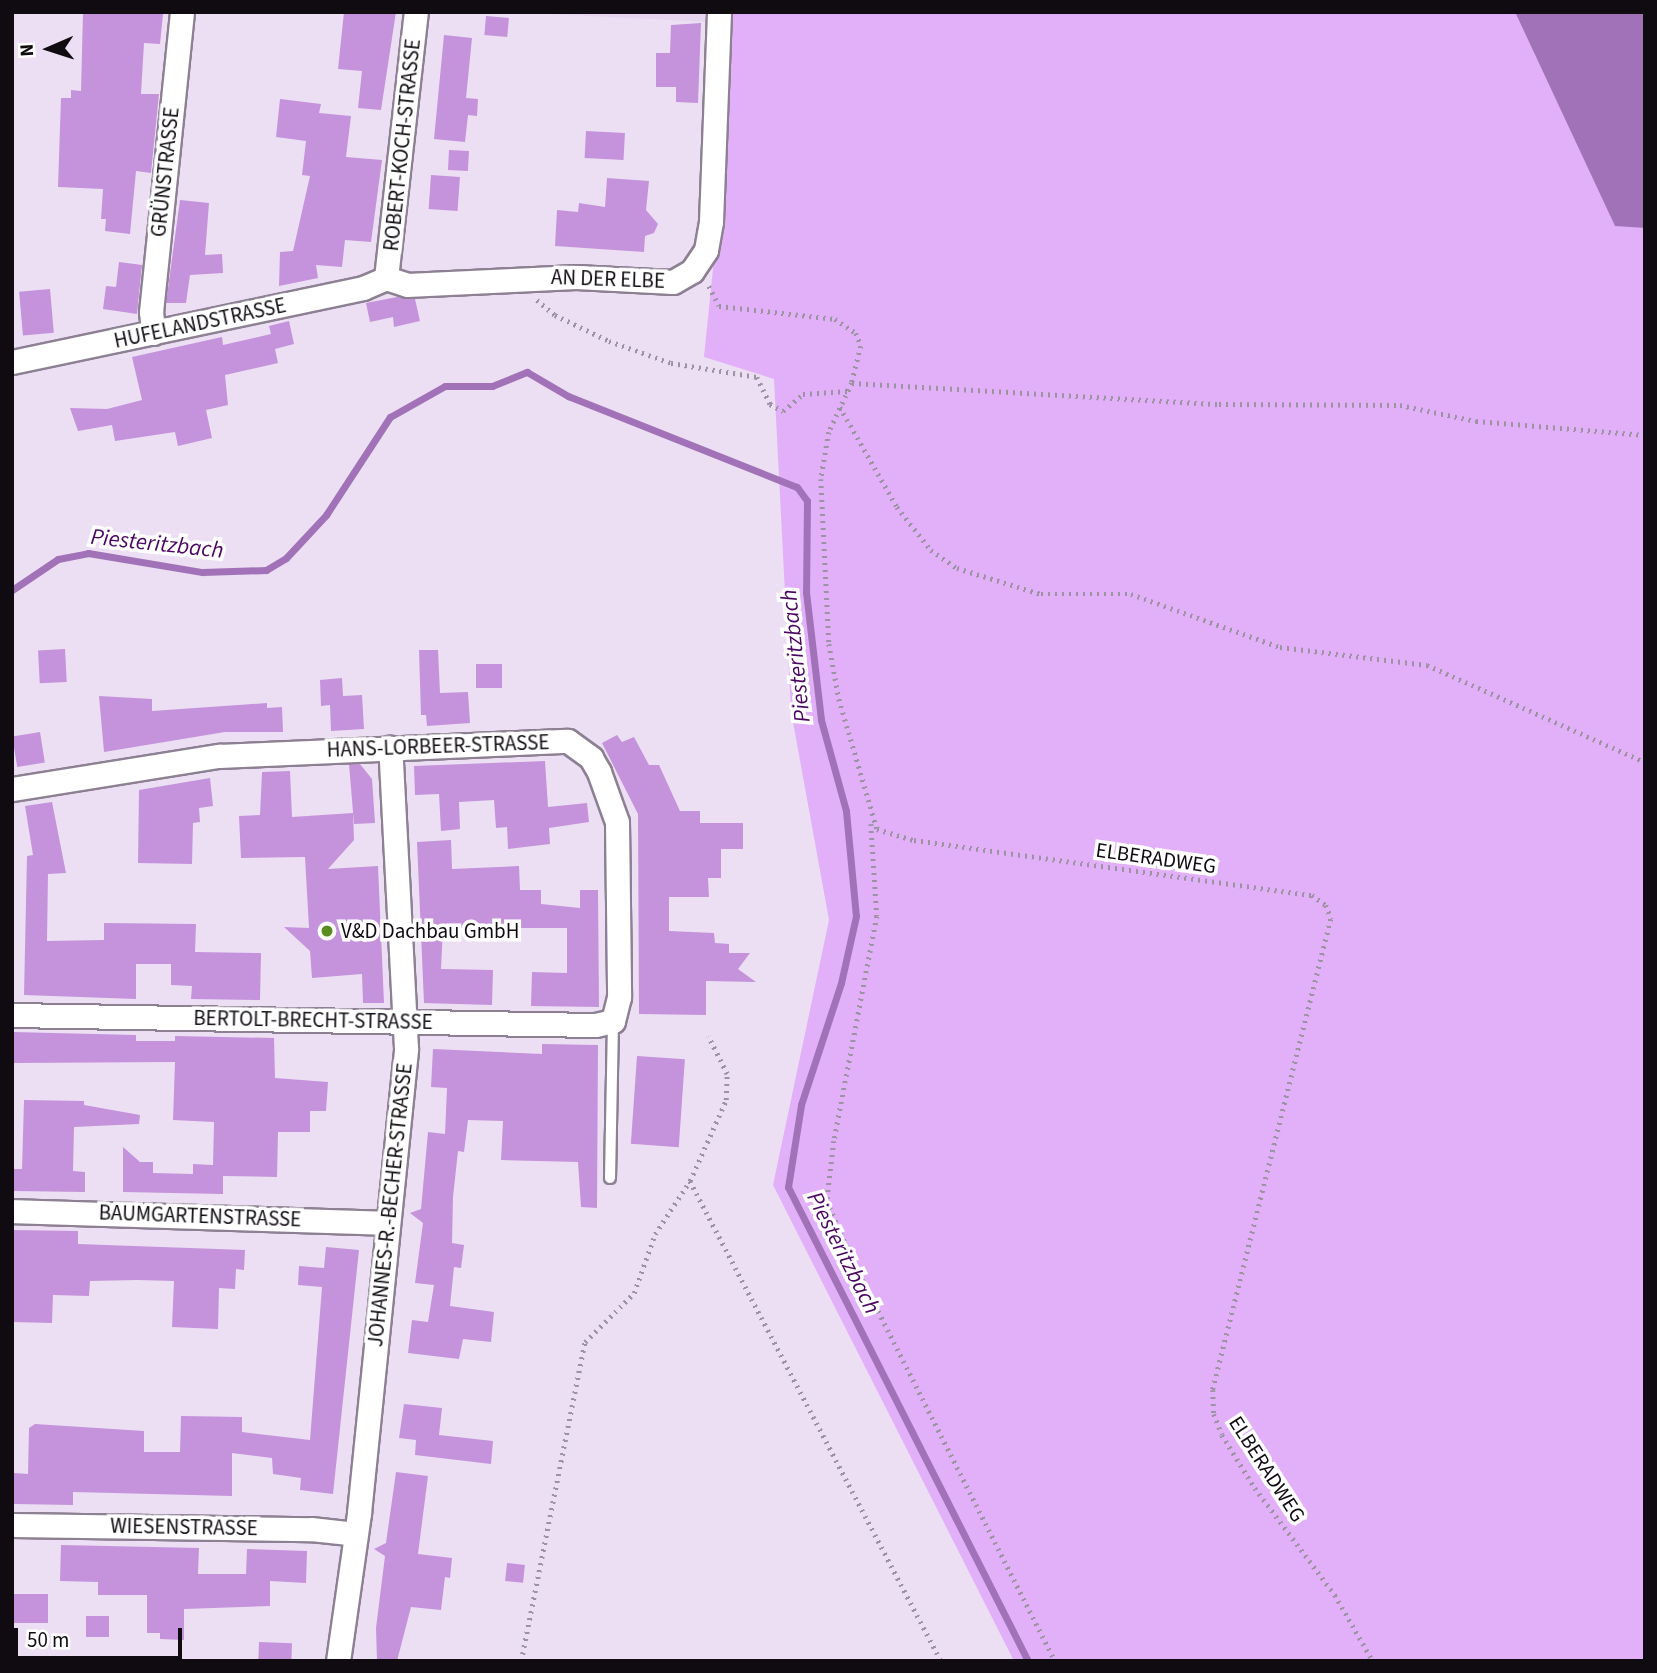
<!DOCTYPE html>
<meta charset="utf-8">
<style>
body{margin:0}
#map{position:relative;width:1657px;height:1673px;overflow:hidden;background:#ecdff3;font-family:"Source Sans 3",sans-serif}
div>[style]{position:absolute}
[style*='--x']{left:calc(var(--x)*1px);top:calc(var(--y)*1px);width:calc(var(--w)*1px);rotate:calc(var(--a)*1deg)}
.built>*{inset:0;background:#e7d5f0}
.green>*{inset:0;background:#e2b0f9}
.water>*{inset:0;background:#a272b8}
.stream>*{height:7px;margin:-3.5px;padding:0 3.5px;transform-origin:3.5px;border-radius:3.5px;background:#a272b8}
.building>*{inset:0;background:#c493db;transform-origin:0 0}
.path>*{height:4.5px;margin-top:-2.25px;transform-origin:0;background:repeating-linear-gradient(90deg,#9c93a2 0 2px,transparent 0 7px)}
.roads{filter:drop-shadow(2px 0 #8d8093) drop-shadow(-2px 0 #8d8093) drop-shadow(0 2px #8d8093) drop-shadow(0 -2px #8d8093)}
.lane>*{height:10px;margin:-5px;padding:0 5px;transform-origin:5px;border-radius:5px;background:#fff}
.street>*{height:23px;margin:-11.5px;padding:0 11.5px;transform-origin:11.5px;border-radius:11.5px;background:#fff}
.dots>*{width:19px;height:19px;translate:-50% -50%;box-sizing:border-box;border:4px solid #fff;border-radius:50%}
span{translate:-50% -50%;white-space:nowrap;text-align:center;line-height:1.15;-webkit-text-stroke:7px #fff;paint-order:stroke}
.street-label{font-size:21px;color:#0f0b11}
.poi-label{font-size:21px;color:#0f0b11}
.left{translate:0 -50%;text-align:left}
.water-label{font-size:23px;color:#4a0660;font-style:italic}
.frame{position:absolute;inset:0;border:14px solid #0f0b11;pointer-events:none}
.north{position:absolute;left:14px;top:14px;width:70px;height:70px;-webkit-text-stroke:5px #fff;paint-order:stroke;rotate:267deg;font-size:19px;font-weight:700;line-height:28px;text-align:center;color:#0f0b11}
.north::after{content:'';display:block;margin:auto;width:24px;height:32px;background:#0f0b11;clip-path:polygon(50% 0,100% 100%,50% 72%,0 100%)}
.scale{position:absolute;left:14px;top:1628px;width:168px;height:32px;box-sizing:border-box;border:4px solid #0f0b11;border-top:0;padding-left:9px;font-size:21px;line-height:24px;white-space:nowrap;color:#0f0b11;-webkit-text-stroke:5px #fff;paint-order:stroke}
</style>
<div id="map">
<div class="built">
<i style="clip-path:polygon(506px 12px,710px 12px,710px 22px)"></i>
</div>
<div class="green">
<i style="clip-path:polygon(723px 12px,1515px 12px,1615px 225px,1645px 228px,1645px 1661px,1014px 1661px,773px 1185px,829px 920px,791px 711px,774px 379px,704px 357px,715px 249px)"></i>
</div>
<div class="water">
<i style="clip-path:polygon(1515px 12px,1645px 12px,1645px 228px,1615px 226px)"></i>
</div>
<div class="stream">
<i style="--x:12;--y:590;--w:55;--a:-34"></i>
<i style="--x:58;--y:559;--w:31;--a:-11"></i>
<i style="--x:88;--y:553;--w:116;--a:9.5"></i>
<i style="--x:202;--y:572;--w:64;--a:-1.8"></i>
<i style="--x:266;--y:570;--w:23;--a:-31"></i>
<i style="--x:286;--y:558;--w:59;--a:-47.1"></i>
<i style="--x:326;--y:515;--w:117;--a:-56.9"></i>
<i style="--x:390;--y:417;--w:63;--a:-29.4"></i>
<i style="--x:445;--y:386;--w:47;--a:0"></i>
<i style="--x:492;--y:386;--w:38;--a:-22"></i>
<i style="--x:527;--y:372;--w:48;--a:30.3"></i>
<i style="--x:568;--y:396;--w:246;--a:21.7"></i>
<i style="--x:797;--y:487;--w:17;--a:54"></i>
<i style="--x:807;--y:501;--w:91;--a:90.6"></i>
<i style="--x:806;--y:592;--w:129;--a:83.3"></i>
<i style="--x:821;--y:720;--w:94;--a:74.6"></i>
<i style="--x:846;--y:811;--w:105;--a:84.6"></i>
<i style="--x:856;--y:916;--w:69;--a:102.6"></i>
<i style="--x:841;--y:983;--w:128;--a:108.2"></i>
<i style="--x:801;--y:1105;--w:83;--a:99"></i>
<i style="--x:788;--y:1187;--w:531;--a:63.15"></i>
</div>
<div class="building">
<i style="clip-path:polygon(83px 12px,163px 14px,160px 44px,144px 43px,141px 94px,159px 94px,151px 173px,136px 171px,130px 234px,105px 231px,106px 219px,101px 219px,103px 189px,58px 187px,61px 98px,71px 98px,71px 90px,81px 91px)"></i>
<i style="clip-path:polygon(344px 12px,396px 12px,381px 110px,358px 108px,362px 71px,338px 69px)"></i>
<i style="left:486px;top:16px;width:23px;height:19px;rotate:5deg"></i>
<i style="clip-path:polygon(701px 23px,698px 103px,676px 102px,676px 87px,656px 87px,656px 53px,670px 53px,671px 25px)"></i>
<i style="clip-path:polygon(444px 35px,472px 38px,466px 98px,478px 99px,477px 116px,468px 115px,465px 142px,434px 139px)"></i>
<i style="clip-path:polygon(280px 99px,321px 104px,319px 113px,351px 116px,346px 157px,382px 160px,371px 242px,345px 240px,342px 267px,316px 265px,318px 278px,279px 286px,280px 252px,293px 251px,310px 176px,302px 175px,306px 141px,276px 137px)"></i>
<i style="left:586px;top:131px;width:39px;height:27px;rotate:3deg"></i>
<i style="left:449px;top:150px;width:20px;height:20px;rotate:3deg"></i>
<i style="left:431px;top:175px;width:29px;height:34px;rotate:4deg"></i>
<i style="clip-path:polygon(607px 178px,649px 181px,646px 210px,658px 224px,654px 233px,645px 236px,644px 252px,555px 246px,557px 210px,578px 212px,579px 203px,605px 207px)"></i>
<i style="clip-path:polygon(180px 200px,209px 203px,205px 255px,222px 254px,223px 273px,190px 275px,186px 303px,166px 303px)"></i>
<i style="clip-path:polygon(119px 262px,142px 265px,137px 314px,103px 309px,106px 286px,116px 287px)"></i>
<i style="left:50px;top:289px;width:44px;height:31px;rotate:85deg"></i>
<i style="clip-path:polygon(397px 297px,415px 299px,420px 321px,394px 327px,393px 317px,370px 322px,366px 303px)"></i>
<i style="clip-path:polygon(289px 321px,294px 344px,275px 349px,278px 363px,225px 375px,228px 405px,206px 410px,212px 438px,178px 446px,175px 432px,115px 441px,112px 425px,78px 431px,70px 408px,107px 409px,142px 400px,132px 357px,222px 337px,223px 345px,271px 334px,269px 326px)"></i>
<i style="left:65px;top:649px;width:33px;height:27px;rotate:87deg"></i>
<i style="clip-path:polygon(419px 650px,438px 650px,440px 693px,468px 692px,470px 723px,427px 726px,426px 715px,421px 715px)"></i>
<i style="left:476px;top:664px;width:26px;height:24px"></i>
<i style="clip-path:polygon(342px 678px,343px 696px,362px 695px,364px 729px,331px 731px,330px 705px,321px 706px,320px 680px)"></i>
<i style="clip-path:polygon(99px 696px,152px 699px,152px 711px,267px 703px,267px 708px,282px 707px,283px 732px,225px 732px,104px 752px)"></i>
<i style="left:40px;top:732px;width:31px;height:28px;rotate:81deg"></i>
<i style="clip-path:polygon(617px 735px,622px 742px,634px 737px,649px 765px,659px 765px,680px 811px,700px 811px,700px 823px,743px 823px,743px 849px,721px 849px,721px 878px,708px 878px,709px 897px,669px 897px,669px 931px,714px 933px,715px 943px,729px 944px,729px 953px,750px 953px,738px 969px,756px 982px,706px 981px,706px 1015px,639px 1014px,638px 814px,602px 743px)"></i>
<i style="clip-path:polygon(545px 761px,548px 807px,587px 803px,589px 822px,549px 828px,550px 844px,508px 849px,507px 827px,496px 828px,494px 800px,459px 802px,460px 829px,441px 831px,439px 794px,415px 795px,414px 766px)"></i>
<i style="clip-path:polygon(349px 764px,360px 764px,372px 779px,375px 823px,354px 824px)"></i>
<i style="clip-path:polygon(290px 771px,292px 817px,353px 813px,354px 840px,328px 869px,378px 866px,384px 1003px,363px 1003px,362px 974px,312px 978px,310px 951px,284px 927px,309px 928px,305px 857px,241px 858px,239px 816px,260px 815px,262px 772px)"></i>
<i style="clip-path:polygon(210px 778px,213px 806px,199px 808px,200px 822px,193px 823px,192px 864px,138px 863px,139px 790px)"></i>
<i style="clip-path:polygon(52px 802px,66px 873px,48px 874px,47px 941px,104px 940px,104px 923px,196px 924px,195px 952px,261px 953px,260px 1000px,191px 999px,192px 986px,171px 985px,171px 964px,136px 964px,136px 999px,24px 995px,27px 856px,33px 855px,25px 806px)"></i>
<i style="clip-path:polygon(451px 840px,452px 869px,519px 866px,520px 890px,541px 890px,541px 904px,580px 908px,580px 890px,598px 890px,599px 1007px,531px 1006px,532px 972px,567px 973px,567px 928px,443px 928px,441px 969px,493px 970px,492px 1005px,424px 1003px,417px 842px)"></i>
<i style="clip-path:polygon(12px 1032px,136px 1035px,136px 1041px,175px 1041px,175px 1036px,274px 1038px,275px 1078px,328px 1082px,326px 1111px,310px 1111px,310px 1132px,278px 1132px,277px 1177px,223px 1176px,223px 1194px,123px 1192px,123px 1147px,140px 1162px,153px 1162px,153px 1173px,193px 1174px,193px 1164px,213px 1165px,214px 1122px,173px 1120px,175px 1062px,12px 1063px)"></i>
<i style="clip-path:polygon(542px 1044px,598px 1045px,597px 1208px,581px 1207px,578px 1162px,501px 1160px,503px 1121px,468px 1120px,464px 1152px,458px 1151px,453px 1197px,452px 1243px,464px 1245px,461px 1268px,454px 1267px,450px 1306px,494px 1312px,491px 1342px,463px 1339px,459px 1359px,408px 1353px,412px 1320px,428px 1322px,434px 1285px,415px 1283px,423px 1223px,410px 1213px,421px 1209px,428px 1132px,445px 1134px,447px 1088px,431px 1087px,433px 1049px,542px 1054px)"></i>
<i style="left:637px;top:1056px;width:48px;height:88px;rotate:4deg"></i>
<i style="clip-path:polygon(24px 1100px,84px 1101px,84px 1105px,140px 1115px,139px 1124px,74px 1127px,73px 1171px,85px 1172px,85px 1192px,12px 1191px,12px 1169px,22px 1169px)"></i>
<i style="clip-path:polygon(12px 1230px,78px 1231px,78px 1244px,245px 1250px,244px 1270px,236px 1269px,235px 1289px,219px 1288px,218px 1329px,172px 1327px,174px 1281px,138px 1280px,90px 1281px,89px 1296px,53px 1295px,52px 1323px,12px 1322px)"></i>
<i style="clip-path:polygon(326px 1247px,359px 1250px,333px 1494px,300px 1490px,301px 1478px,273px 1474px,272px 1458px,232px 1453px,232px 1496px,73px 1492px,73px 1505px,14px 1504px,14px 1473px,28px 1474px,29px 1428px,35px 1424px,144px 1431px,144px 1452px,180px 1452px,181px 1416px,242px 1417px,242px 1432px,310px 1440px,322px 1287px,298px 1285px,299px 1266px,324px 1268px)"></i>
<i style="clip-path:polygon(404px 1404px,442px 1408px,439px 1435px,493px 1441px,491px 1464px,415px 1455px,416px 1440px,399px 1438px)"></i>
<i style="clip-path:polygon(396px 1472px,428px 1476px,418px 1554px,452px 1558px,450px 1578px,445px 1577px,441px 1610px,411px 1607px,397px 1661px,377px 1661px,376px 1628px,385px 1556px,374px 1549px,386px 1543px)"></i>
<i style="clip-path:polygon(61px 1545px,199px 1548px,198px 1574px,246px 1574px,247px 1549px,307px 1551px,306px 1583px,270px 1581px,270px 1606px,184px 1609px,184px 1640px,160px 1639px,160px 1633px,147px 1633px,147px 1595px,98px 1595px,98px 1582px,60px 1581px)"></i>
<i style="left:507px;top:1563px;width:18px;height:18px;rotate:6deg"></i>
<i style="left:12px;top:1594px;width:36px;height:29px"></i>
<i style="left:86px;top:1616px;width:23px;height:21px"></i>
<i style="left:259px;top:1642px;width:33px;height:19px;rotate:2deg"></i>
</div>
<div class="path">
<i style="--x:709;--y:286;--w:22;--a:63"></i>
<i style="--x:719;--y:306;--w:117;--a:6.4"></i>
<i style="--x:835;--y:319;--w:25;--a:34"></i>
<i style="--x:856;--y:333;--w:14;--a:69"></i>
<i style="--x:861;--y:346;--w:38;--a:104"></i>
<i style="--x:852;--y:383;--w:54;--a:115.1"></i>
<i style="--x:829;--y:432;--w:48;--a:99.7"></i>
<i style="--x:821;--y:479;--w:165;--a:87.2"></i>
<i style="--x:829;--y:644;--w:56;--a:79.7"></i>
<i style="--x:839;--y:699;--w:135;--a:73.7"></i>
<i style="--x:877;--y:829;--w:39;--a:17"></i>
<i style="--x:914;--y:840;--w:402;--a:7.9"></i>
<i style="--x:1312;--y:895;--w:17;--a:36"></i>
<i style="--x:1326;--y:905;--w:15;--a:70"></i>
<i style="--x:1331;--y:919;--w:486;--a:104.1"></i>
<i style="--x:1213;--y:1390;--w:24;--a:88"></i>
<i style="--x:1214;--y:1414;--w:22;--a:69"></i>
<i style="--x:1222;--y:1435;--w:62;--a:58.1"></i>
<i style="--x:1255;--y:1488;--w:134;--a:53.2"></i>
<i style="--x:1335;--y:1595;--w:76;--a:60.1"></i>
<i style="--x:537;--y:300;--w:23;--a:40"></i>
<i style="--x:555;--y:315;--w:60;--a:25.7"></i>
<i style="--x:609;--y:341;--w:66;--a:19.5"></i>
<i style="--x:671;--y:363;--w:87;--a:9.2"></i>
<i style="--x:757;--y:377;--w:30;--a:64"></i>
<i style="--x:770;--y:404;--w:15;--a:28"></i>
<i style="--x:783;--y:411;--w:26;--a:-40"></i>
<i style="--x:803;--y:394;--w:45;--a:-3.8"></i>
<i style="--x:852;--y:383;--w:368;--a:3.3"></i>
<i style="--x:1219;--y:404;--w:181;--a:0.3"></i>
<i style="--x:1400;--y:405;--w:78;--a:11.9"></i>
<i style="--x:1476;--y:421;--w:170;--a:4.7"></i>
<i style="--x:840;--y:407;--w:115;--a:60.3"></i>
<i style="--x:897;--y:507;--w:55;--a:51.7"></i>
<i style="--x:931;--y:550;--w:32;--a:35"></i>
<i style="--x:957;--y:568;--w:88;--a:17.2"></i>
<i style="--x:1041;--y:594;--w:90;--a:0"></i>
<i style="--x:1131;--y:594;--w:158;--a:19.6"></i>
<i style="--x:1280;--y:647;--w:148;--a:7"></i>
<i style="--x:1427;--y:665;--w:239;--a:24"></i>
<i style="--x:871;--y:824;--w:92;--a:86.3"></i>
<i style="--x:877;--y:916;--w:229;--a:100.8"></i>
<i style="--x:834;--y:1141;--w:60;--a:96.7"></i>
<i style="--x:827;--y:1201;--w:65;--a:66.6"></i>
<i style="--x:853;--y:1261;--w:448;--a:63.2"></i>
<i style="--x:690;--y:1181;--w:89;--a:-66"></i>
<i style="--x:726;--y:1100;--w:26;--a:-88"></i>
<i style="--x:727;--y:1074;--w:42;--a:-116.6"></i>
<i style="--x:521;--y:1661;--w:325;--a:-78.7"></i>
<i style="--x:585;--y:1342;--w:69;--a:-45"></i>
<i style="--x:634;--y:1293;--w:63;--a:-70.4"></i>
<i style="--x:655;--y:1234;--w:64;--a:-56.6"></i>
<i style="--x:690;--y:1181;--w:542;--a:62.39"></i>
</div>
<div class="roads">
<div class="lane">
<i style="--x:610;--y:1178;--w:157;--a:-88.9"></i>
</div>
<div class="street">
<i style="--x:386;--y:278;--w:22;--a:18"></i>
<i style="--x:407;--y:285;--w:169;--a:-2.7"></i>
<i style="--x:576;--y:277;--w:97;--a:3"></i>
<i style="--x:673;--y:282;--w:22;--a:-30"></i>
<i style="--x:692;--y:271;--w:25;--a:-56"></i>
<i style="--x:706;--y:250;--w:29;--a:-80"></i>
<i style="--x:711;--y:221;--w:209;--a:-87.8"></i>
<i style="--x:386;--y:278;--w:268;--a:-83.6"></i>
<i style="--x:153;--y:333;--w:21;--a:-95"></i>
<i style="--x:151;--y:312;--w:302;--a:-84.1"></i>
<i style="--x:12;--y:362;--w:359;--a:-11.9"></i>
<i style="--x:363;--y:288;--w:25;--a:-23"></i>
<i style="--x:12;--y:789;--w:210;--a:-9.1"></i>
<i style="--x:219;--y:756;--w:349;--a:-2.5"></i>
<i style="--x:568;--y:741;--w:29;--a:36"></i>
<i style="--x:591;--y:758;--w:16;--a:60"></i>
<i style="--x:599;--y:772;--w:53;--a:70.2"></i>
<i style="--x:617;--y:822;--w:175;--a:89.3"></i>
<i style="--x:619;--y:997;--w:25;--a:104"></i>
<i style="--x:613;--y:1021;--w:18;--a:167"></i>
<i style="--x:595;--y:1025;--w:583;--a:-179.02"></i>
<i style="--x:12;--y:1211;--w:376;--a:1.8"></i>
<i style="--x:12;--y:1525;--w:299;--a:0.8"></i>
<i style="--x:311;--y:1529;--w:45;--a:6.3"></i>
<i style="--x:338;--y:1661;--w:149;--a:-81.9"></i>
<i style="--x:359;--y:1513;--w:467;--a:-84.2"></i>
<i style="--x:406;--y:1048;--w:301;--a:-93"></i>
</div>
</div>
<div class="dots">
<i style="left:327px;top:931px;background:#5a8c22"></i>
</div>
<div class="street-label">
<span style="left:402px;top:145px;rotate:-84deg">ROBERT-KOCH-STRASSE</span>
<span style="left:165px;top:172px;rotate:-84deg">GRÜNSTRASSE</span>
<span style="left:608px;top:279px;rotate:2deg">AN DER ELBE</span>
<span style="left:200px;top:323px;rotate:-12deg">HUFELANDSTRASSE</span>
<span style="left:438px;top:746px;rotate:-2deg">HANS-LORBEER-STRASSE</span>
<span style="left:1156px;top:858px;rotate:8deg">ELBERADWEG</span>
<span style="left:313px;top:1020px;rotate:1deg">BERTOLT-BRECHT-STRASSE</span>
<span style="left:390px;top:1205px;rotate:-84deg">JOHANNES-R.-BECHER-STRASSE</span>
<span style="left:200px;top:1216px;rotate:2deg">BAUMGARTENSTRASSE</span>
<span style="left:1267px;top:1469px;rotate:57deg">ELBERADWEG</span>
<span style="left:184px;top:1527px;rotate:1deg">WIESENSTRASSE</span>
</div>
<div class="poi-label">
<span class="left" style="left:341px;top:931px">V&amp;D Dachbau GmbH</span>
</div>
<div class="water-label">
<span style="left:157px;top:544px;rotate:6deg">Piesteritzbach</span>
<span style="left:796px;top:656px;rotate:-96deg">Piesteritzbach</span>
<span style="left:843px;top:1253px;rotate:63deg">Piesteritzbach</span>
</div>
<div class="frame"></div>
<div class="north">N</div>
<div class="scale">50 m</div>
</div>
